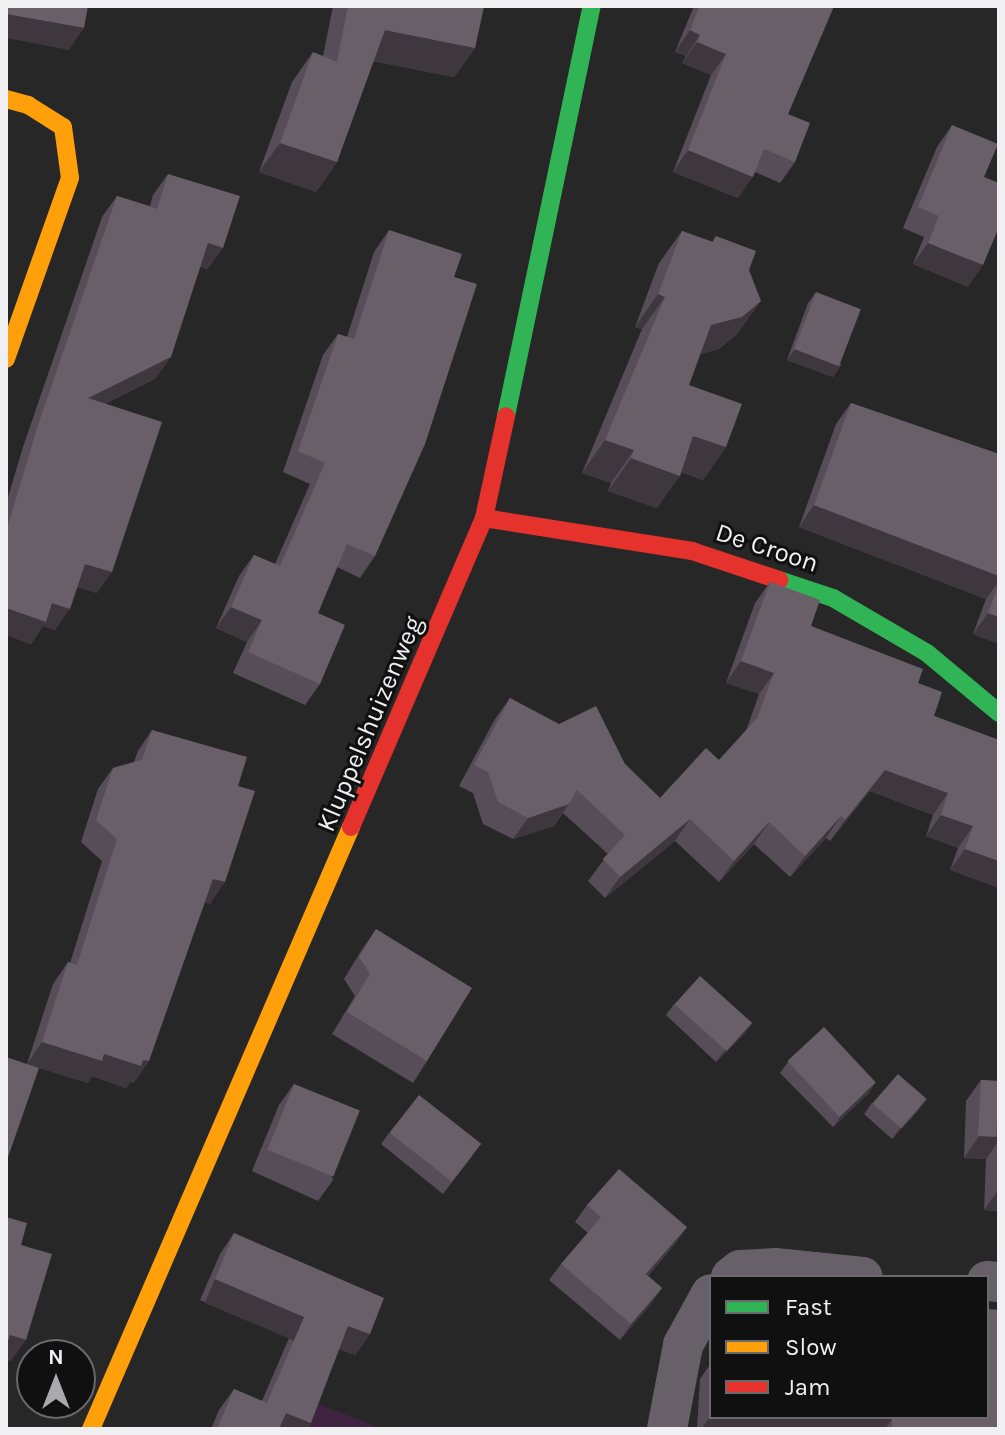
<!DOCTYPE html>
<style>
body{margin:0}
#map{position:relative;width:1005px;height:1435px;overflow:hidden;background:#282728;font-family:Karla,sans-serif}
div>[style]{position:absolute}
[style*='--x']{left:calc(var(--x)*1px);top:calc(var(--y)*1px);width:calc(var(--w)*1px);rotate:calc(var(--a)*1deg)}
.green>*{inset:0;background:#3e2441}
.street>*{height:40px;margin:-20px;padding:0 20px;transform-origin:20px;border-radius:20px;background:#686069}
.fast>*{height:18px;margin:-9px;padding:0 9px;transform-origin:9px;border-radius:9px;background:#30b455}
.slow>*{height:18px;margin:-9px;padding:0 9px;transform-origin:9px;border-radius:9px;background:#ff9f0a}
.jam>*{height:18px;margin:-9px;padding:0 9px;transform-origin:9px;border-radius:9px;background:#e5322d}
.wall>*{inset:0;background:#574d58}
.shaded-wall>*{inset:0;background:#3e373e;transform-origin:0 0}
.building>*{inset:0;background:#685f69;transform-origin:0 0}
span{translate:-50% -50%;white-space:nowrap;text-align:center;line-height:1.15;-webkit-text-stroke:6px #111011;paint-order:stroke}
.street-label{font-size:26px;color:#f0eff1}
.frame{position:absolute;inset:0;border:8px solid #f0eff1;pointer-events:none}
.legend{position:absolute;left:709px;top:1275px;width:280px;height:144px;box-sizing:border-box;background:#111011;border:2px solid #6a696b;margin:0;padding:10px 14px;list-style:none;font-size:24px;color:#f0eff1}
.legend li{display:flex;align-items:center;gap:16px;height:40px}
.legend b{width:40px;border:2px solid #6a696b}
.north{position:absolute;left:16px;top:1339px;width:80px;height:80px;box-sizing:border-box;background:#111011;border:2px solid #6a696b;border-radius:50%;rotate:0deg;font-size:22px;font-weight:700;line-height:32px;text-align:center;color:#f0eff1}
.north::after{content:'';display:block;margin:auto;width:28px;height:36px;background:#aaa9ab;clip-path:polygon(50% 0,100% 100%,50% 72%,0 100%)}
</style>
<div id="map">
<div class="green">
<i style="clip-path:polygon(292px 1394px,383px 1429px,286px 1429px)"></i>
</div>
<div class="street">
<i style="--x:731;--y:1277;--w:11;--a:-38"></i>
<i style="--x:740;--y:1270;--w:35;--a:-3"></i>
<i style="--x:775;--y:1268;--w:88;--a:5.8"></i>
<i style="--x:987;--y:1281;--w:12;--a:5"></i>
<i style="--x:667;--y:1429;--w:86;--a:-79.2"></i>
<i style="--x:683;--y:1345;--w:58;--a:-61.2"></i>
</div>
<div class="fast">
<i style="--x:506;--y:416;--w:419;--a:-78.2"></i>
<i style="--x:779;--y:580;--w:57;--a:18.4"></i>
<i style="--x:833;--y:598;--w:109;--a:30.3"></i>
<i style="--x:927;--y:653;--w:94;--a:39.8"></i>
</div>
<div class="slow">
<i style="--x:6;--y:99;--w:23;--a:15"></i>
<i style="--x:28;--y:105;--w:41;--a:32.2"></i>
<i style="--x:63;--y:127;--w:51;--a:82.2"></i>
<i style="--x:70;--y:178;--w:192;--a:109.5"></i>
<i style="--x:91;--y:1429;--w:656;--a:-66.64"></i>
</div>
<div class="jam">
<i style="--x:484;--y:518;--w:211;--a:9"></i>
<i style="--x:692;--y:551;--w:92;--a:18.4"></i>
<i style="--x:351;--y:827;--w:336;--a:-66.7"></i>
<i style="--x:484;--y:518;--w:104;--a:-77.8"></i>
</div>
<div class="wall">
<i style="clip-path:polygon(333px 6px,484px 6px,475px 48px,454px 77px,373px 61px,337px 162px,316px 192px,259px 172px,292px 82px,313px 52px,323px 56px)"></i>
<i style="clip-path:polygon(694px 6px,834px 6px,788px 114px,795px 162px,780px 183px,755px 172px,738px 198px,673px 172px,711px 75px,682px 63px,686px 56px,675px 52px)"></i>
<i style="clip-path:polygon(952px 125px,984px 177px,968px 287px,913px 264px,924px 237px,903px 228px,937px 147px)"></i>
<i style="clip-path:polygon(168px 174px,208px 269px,200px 267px,156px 378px,105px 404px,97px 593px,77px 587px,55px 630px,43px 626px,31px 644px,6px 635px,6px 504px,23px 447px,102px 217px,117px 196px,150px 206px,153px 195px)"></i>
<i style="clip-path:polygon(389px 230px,454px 277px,375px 556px,360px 578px,337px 567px,318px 613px,320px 684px,305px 705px,233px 673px,247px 642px,216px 628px,239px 576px,254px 555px,275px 564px,310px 484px,283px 472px,323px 355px,338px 334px,347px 337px,374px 252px)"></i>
<i style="clip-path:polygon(682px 231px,712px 242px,716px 236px,749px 270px,738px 333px,719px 349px,700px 354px,689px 385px,726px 447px,703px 480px,681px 472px,657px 508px,608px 491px,611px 483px,582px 473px,642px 329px,635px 327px,659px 263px)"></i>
<i style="clip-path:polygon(816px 292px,841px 365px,833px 377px,787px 360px,808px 303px)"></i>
<i style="clip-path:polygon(851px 403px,999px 454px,999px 644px,973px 634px,986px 599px,799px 527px,836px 424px)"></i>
<i style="clip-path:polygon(770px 582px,811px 626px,918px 683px,934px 716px,999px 740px,999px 888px,950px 870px,958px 848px,926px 836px,933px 815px,870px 791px,830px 841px,826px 838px,790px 877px,754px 844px,719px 882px,675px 841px,605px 898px,588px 881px,608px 854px,563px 813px,554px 826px,513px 839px,483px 824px,473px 793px,459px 786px,495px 719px,510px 698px,625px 764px,660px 798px,719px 760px,746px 731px,759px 694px,726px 683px,755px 603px)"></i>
<i style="clip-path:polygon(152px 730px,238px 786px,210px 904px,205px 902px,134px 1083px,130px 1082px,126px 1088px,92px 1076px,88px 1083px,27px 1064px,53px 984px,68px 962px,70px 963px,102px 861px,81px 842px,98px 789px,113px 768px,134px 762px,138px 751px)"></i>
<i style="clip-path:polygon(376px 929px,427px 1061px,413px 1083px,332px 1034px,355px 996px,344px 979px,361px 951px)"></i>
<i style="clip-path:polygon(674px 1004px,752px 1023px,744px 1034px,716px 1062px,666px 1015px)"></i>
<i style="clip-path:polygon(788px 1062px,869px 1093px,833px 1127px,780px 1073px)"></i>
<i style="clip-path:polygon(981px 1080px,999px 1081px,999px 1211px,984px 1210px,986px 1159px,964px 1158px,966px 1101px)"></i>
<i style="clip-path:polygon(294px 1084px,333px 1180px,318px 1201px,252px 1171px,279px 1105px)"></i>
<i style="clip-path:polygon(872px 1103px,919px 1110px,892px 1139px,864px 1114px)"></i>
<i style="clip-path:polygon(389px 1133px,473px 1155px,443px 1194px,381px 1144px)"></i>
<i style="clip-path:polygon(587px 1205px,687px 1227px,675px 1244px,648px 1276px,662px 1288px,650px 1305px,620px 1340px,549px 1280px,561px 1264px,588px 1233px,575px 1222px)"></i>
<i style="clip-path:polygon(234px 1233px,370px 1334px,355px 1355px,339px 1349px,307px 1429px,211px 1429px,219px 1410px,234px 1389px,262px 1401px,289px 1338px,200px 1300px,220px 1254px)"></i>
<i style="clip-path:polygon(711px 1363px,711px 1417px,987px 1417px,999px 1429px,697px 1429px,700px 1379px)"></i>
</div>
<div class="shaded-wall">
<i style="clip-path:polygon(6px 14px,84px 28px,69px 50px,6px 38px)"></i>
<i style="clip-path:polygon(385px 30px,475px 48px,454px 77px,364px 59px)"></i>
<i style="clip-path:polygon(690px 30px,700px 35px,686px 56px,675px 52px)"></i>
<i style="clip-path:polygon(697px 42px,726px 54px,711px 75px,682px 63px)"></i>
<i style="clip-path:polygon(280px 143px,337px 162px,316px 192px,259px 172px)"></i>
<i style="clip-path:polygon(688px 150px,753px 177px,738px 198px,673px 172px)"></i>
<i style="clip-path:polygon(208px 243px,223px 248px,208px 269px,193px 264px)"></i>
<i style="clip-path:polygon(928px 243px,983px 265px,968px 287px,913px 264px)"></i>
<i style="clip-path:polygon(658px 294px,665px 297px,642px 329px,635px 327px)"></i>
<i style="clip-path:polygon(761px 301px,738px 333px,719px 349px,688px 357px,711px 325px)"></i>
<i style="clip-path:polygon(795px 349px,841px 365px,833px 377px,787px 360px)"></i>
<i style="clip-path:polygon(171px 357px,156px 378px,73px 420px,88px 398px)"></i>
<i style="clip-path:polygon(693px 436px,726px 447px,703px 480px,670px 468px)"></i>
<i style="clip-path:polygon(605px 440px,634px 450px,611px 483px,582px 473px)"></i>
<i style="clip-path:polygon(631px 458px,680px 476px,657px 508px,608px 491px)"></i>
<i style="clip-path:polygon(814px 505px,999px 576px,999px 581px,986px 599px,799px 527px)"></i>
<i style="clip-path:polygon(85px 564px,112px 572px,97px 593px,70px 585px)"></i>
<i style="clip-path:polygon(52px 603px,70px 609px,55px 630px,43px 626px,31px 644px,6px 635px,6px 608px)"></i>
<i style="clip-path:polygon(231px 607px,262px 620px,247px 642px,216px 628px)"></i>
<i style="clip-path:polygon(988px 613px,999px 617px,999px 644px,973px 634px)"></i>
<i style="clip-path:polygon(741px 661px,774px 673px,759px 694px,726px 683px)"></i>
<i style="clip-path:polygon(885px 770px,948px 793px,933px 815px,870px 791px,830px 841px,845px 820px)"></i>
<i style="clip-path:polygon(569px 804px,554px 826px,513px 839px,528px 818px)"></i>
<i style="clip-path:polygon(941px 815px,973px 826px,958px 848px,926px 836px)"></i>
<i style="clip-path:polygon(841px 816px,826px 838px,790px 877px,805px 856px)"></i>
<i style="clip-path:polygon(690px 819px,675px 841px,605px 898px,620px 877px)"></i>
<i style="clip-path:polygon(769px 822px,754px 844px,719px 882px,734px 861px)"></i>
<i style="clip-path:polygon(965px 849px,999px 861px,999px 888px,950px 870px)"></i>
<i style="clip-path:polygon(213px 879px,225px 882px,210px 904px,198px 900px)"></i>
<i style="clip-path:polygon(752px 1023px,744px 1034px,716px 1062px,724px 1051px)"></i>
<i style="clip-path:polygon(42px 1042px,143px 1060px,149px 1061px,134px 1083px,130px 1082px,126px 1088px,92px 1076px,88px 1083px,27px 1064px)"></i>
<i style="clip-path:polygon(876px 1082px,869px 1093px,833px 1127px,841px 1116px)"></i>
<i style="clip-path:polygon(927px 1099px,919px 1110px,892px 1139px,900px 1128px)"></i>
<i style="clip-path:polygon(979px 1136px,999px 1137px,999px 1140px,986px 1159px,964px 1158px)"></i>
<i style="clip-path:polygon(999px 1189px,999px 1211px,984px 1210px)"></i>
<i style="clip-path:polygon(687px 1227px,675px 1244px,634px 1291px,646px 1274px)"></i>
<i style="left:215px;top:1279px;width:97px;height:26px;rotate:23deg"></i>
<i style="clip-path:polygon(662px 1288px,650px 1305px,620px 1340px,631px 1324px)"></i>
<i style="clip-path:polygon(348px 1326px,370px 1334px,355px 1355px,333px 1347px)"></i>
<i style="clip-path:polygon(10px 1335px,26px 1340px,11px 1361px,6px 1360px,6px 1341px)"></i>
<i style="clip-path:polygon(286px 1413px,311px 1423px,307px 1429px,275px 1429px)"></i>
<i style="clip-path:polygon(711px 1415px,711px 1417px,793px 1417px,892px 1419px,885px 1429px,701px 1429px)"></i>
</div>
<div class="building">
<i style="clip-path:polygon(6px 6px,88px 6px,84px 28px,6px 14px)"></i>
<i style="clip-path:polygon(348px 6px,484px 6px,475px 48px,385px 30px,337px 162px,280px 143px,313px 52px,337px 62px)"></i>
<i style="clip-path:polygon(700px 6px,834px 6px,788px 114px,810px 123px,795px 162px,764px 149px,753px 177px,688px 150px,726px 54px,697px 42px,700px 35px,690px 30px)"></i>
<i style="clip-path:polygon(952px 125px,998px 144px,984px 177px,999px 183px,999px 227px,983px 265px,928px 243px,939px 216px,918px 207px)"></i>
<i style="clip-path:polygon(168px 174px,240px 196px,223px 248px,208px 243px,171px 357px,88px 398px,162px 422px,112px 572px,85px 564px,70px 609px,52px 603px,46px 622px,6px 608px,6px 532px,38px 425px,117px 196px,157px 209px)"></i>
<i style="clip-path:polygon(389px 230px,462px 254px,454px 277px,477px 284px,425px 444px,375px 556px,347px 544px,318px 613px,345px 625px,320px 684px,248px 652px,262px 620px,231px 607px,254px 555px,280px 566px,325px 463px,298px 451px,338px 334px,354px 339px)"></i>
<i style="clip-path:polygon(682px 231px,713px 242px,716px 236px,756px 251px,749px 270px,761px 301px,742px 317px,711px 325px,689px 385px,742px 404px,726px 447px,693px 436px,680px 476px,631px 458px,634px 450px,605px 440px,665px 297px,658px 294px)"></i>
<i style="left:816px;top:292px;width:48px;height:61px;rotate:21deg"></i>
<i style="clip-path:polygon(851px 403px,999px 454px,999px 576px,814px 505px)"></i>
<i style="clip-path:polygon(770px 582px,820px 600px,811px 626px,923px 669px,918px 683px,942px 692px,934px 716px,999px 740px,999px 861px,965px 849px,973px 826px,941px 815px,948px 793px,885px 770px,845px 820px,841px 816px,805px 856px,769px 822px,734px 861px,690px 819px,620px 877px,603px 859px,625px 835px,577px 790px,569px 804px,528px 818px,498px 802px,488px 772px,474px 765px,510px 698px,559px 724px,596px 706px,625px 764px,660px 798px,706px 748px,719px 760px,757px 718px,774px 673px,741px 661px)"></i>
<i style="clip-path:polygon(999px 584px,999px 617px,988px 613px)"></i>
<i style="clip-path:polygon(152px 730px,247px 757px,238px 786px,255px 791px,225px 882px,213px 879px,149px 1061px,143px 1060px,141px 1066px,104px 1054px,102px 1061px,42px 1042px,68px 962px,77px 965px,117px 839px,96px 820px,113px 768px,142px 760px)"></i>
<i style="clip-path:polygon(376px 929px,472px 988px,427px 1061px,347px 1012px,370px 974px,359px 957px)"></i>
<i style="left:700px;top:976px;width:70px;height:38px;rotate:42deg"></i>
<i style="left:824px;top:1027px;width:76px;height:50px;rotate:47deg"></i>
<i style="clip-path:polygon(6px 1057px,39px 1068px,6px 1163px)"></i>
<i style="left:898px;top:1074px;width:38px;height:39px;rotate:41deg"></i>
<i style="left:981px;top:1080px;width:18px;height:56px;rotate:3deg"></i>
<i style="left:294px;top:1084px;width:71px;height:71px;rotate:22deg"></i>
<i style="left:419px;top:1095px;width:79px;height:48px;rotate:38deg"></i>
<i style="clip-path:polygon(619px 1169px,687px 1227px,646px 1274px,662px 1288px,631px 1324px,561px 1264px,601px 1217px,587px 1205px)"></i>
<i style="clip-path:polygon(6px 1217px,27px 1223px,21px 1245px,52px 1254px,26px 1340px,10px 1335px,6px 1348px)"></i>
<i style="clip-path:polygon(234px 1233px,384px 1298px,370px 1334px,348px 1326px,311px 1423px,286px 1413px,279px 1429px,217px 1429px,234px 1389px,267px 1403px,304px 1317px,215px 1279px)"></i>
<i style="clip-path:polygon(987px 1309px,999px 1310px,999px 1429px,892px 1429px,892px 1419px,793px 1417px,987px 1417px)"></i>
</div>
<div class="street-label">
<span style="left:767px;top:548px;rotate:18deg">De Croon</span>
<span style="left:370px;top:724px;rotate:-67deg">Kluppelshuizenweg</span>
</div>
<div class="frame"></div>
<ul class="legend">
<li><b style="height:10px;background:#30b455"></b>Fast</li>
<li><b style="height:10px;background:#ff9f0a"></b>Slow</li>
<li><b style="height:10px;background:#e5322d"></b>Jam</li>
</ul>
<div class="north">N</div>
</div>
